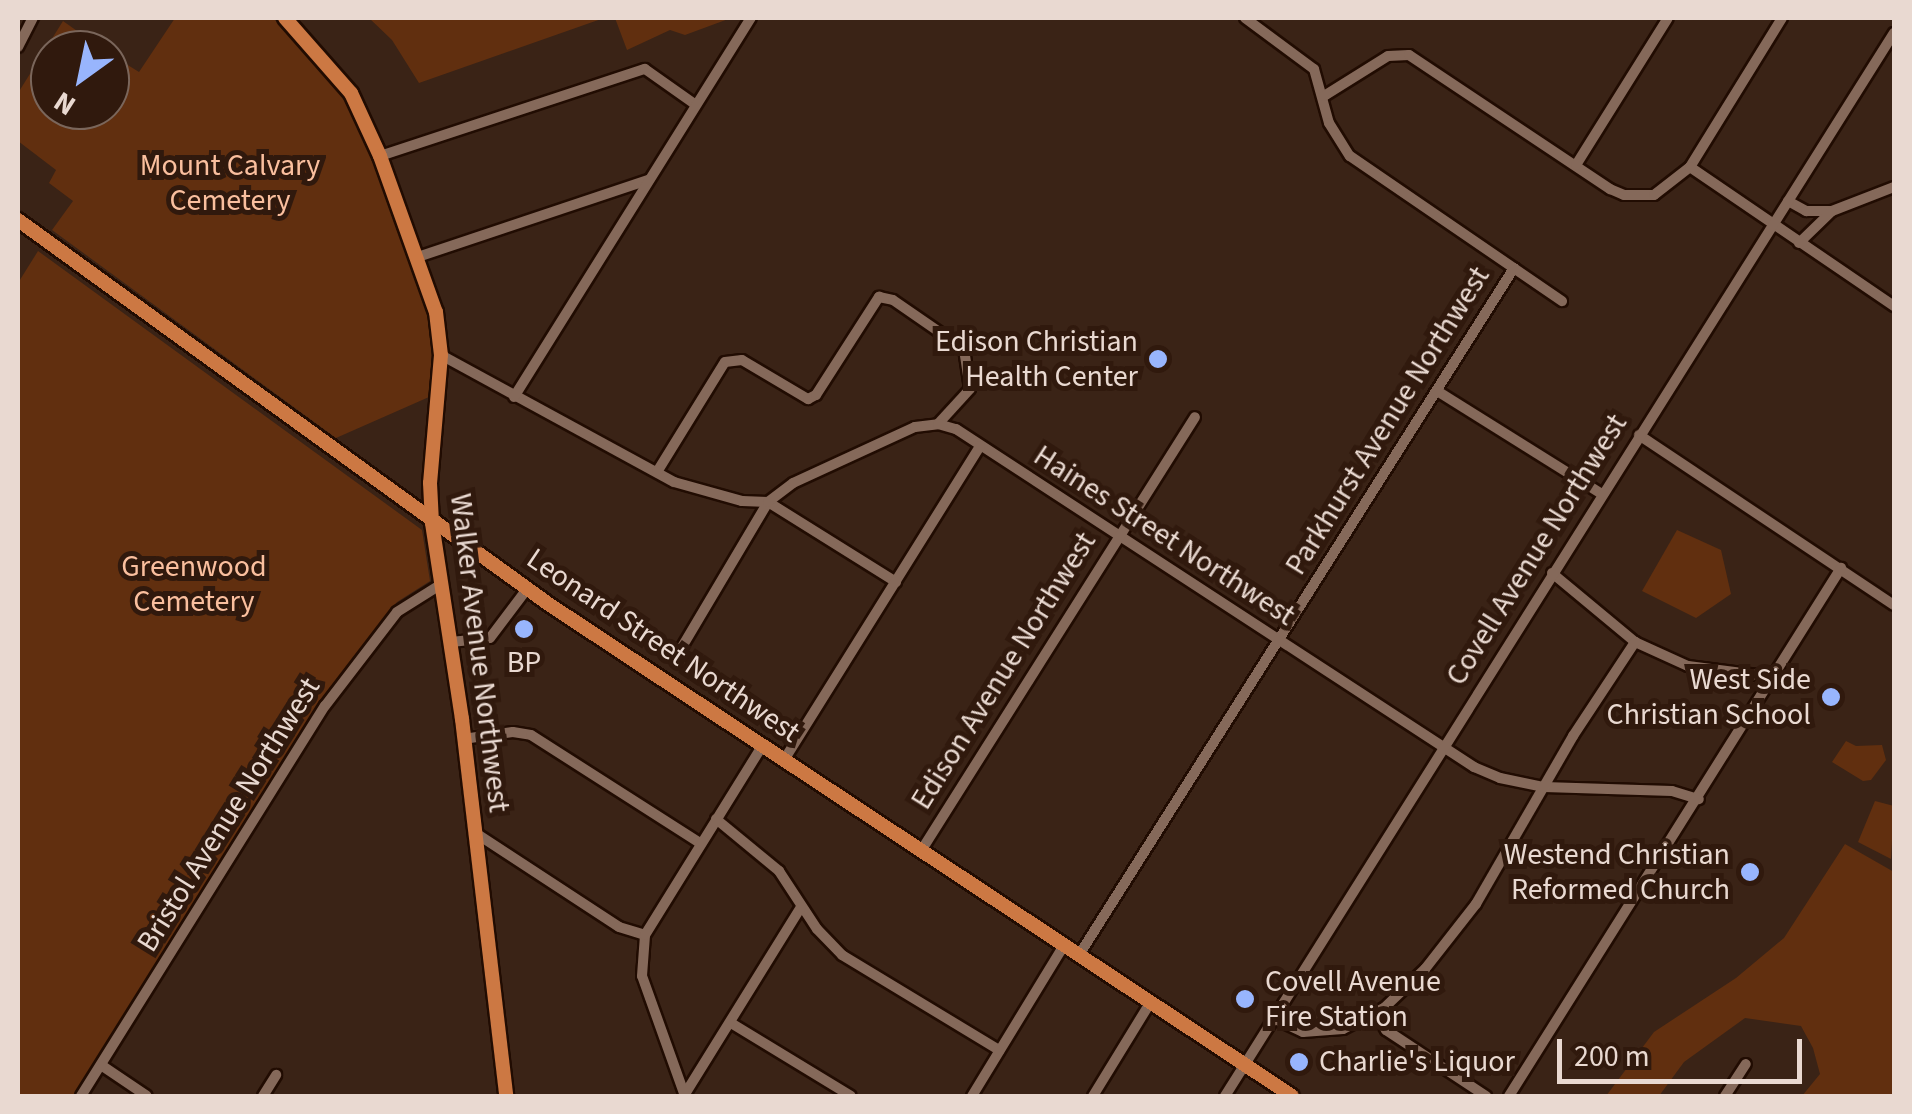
<!DOCTYPE html>
<style>
body{margin:0}
#map{position:relative;width:1912px;height:1114px;overflow:hidden;background:#3a2316;font-family:"Source Sans 3",sans-serif}
div>[style]{position:absolute}
[style*='--x']{left:calc(var(--x)*1px);top:calc(var(--y)*1px);width:calc(var(--w)*1px);rotate:calc(var(--a)*1deg)}
.green>*{inset:0;background:#612f0f}
.roads{filter:drop-shadow(2px 0 #210c02) drop-shadow(-2px 0 #210c02) drop-shadow(0 2px #210c02) drop-shadow(0 -2px #210c02)}
.minor>*{height:10px;margin:-5px;padding:0 5px;transform-origin:5px;border-radius:5px;background:#85695a}
.major>*{height:14px;margin:-7px;padding:0 7px;transform-origin:7px;border-radius:7px;background:#cc7843}
.dots>*{width:28px;height:28px;translate:-50% -50%;box-sizing:border-box;border:5px solid #30190d;border-radius:50%}
span{translate:-50% -50%;white-space:nowrap;text-align:center;line-height:1.15;-webkit-text-stroke:10px #30190d;paint-order:stroke}
.park-label{font-size:30px;color:#fabf9e}
.poi-label{font-size:30px;color:#e9d9d1}
.right{translate:-100% -50%;text-align:right}
.left{translate:0 -50%;text-align:left}
.street-label{font-size:30px;color:#e9d9d1}
.frame{position:absolute;inset:0;border:20px solid #e9d9d1;pointer-events:none}
.north{position:absolute;left:30px;top:30px;width:100px;height:100px;box-sizing:border-box;background:#30190d;border:2px solid #7a665b;border-radius:50%;rotate:213deg;font-size:28px;font-weight:700;line-height:40px;text-align:center;color:#e9d9d1}
.north::after{content:'';display:block;margin:auto;width:35px;height:45px;background:#98b5fd;clip-path:polygon(50% 0,100% 100%,50% 72%,0 100%)}
.scale{position:absolute;left:1557px;top:1039px;width:245px;height:45px;box-sizing:border-box;border:5px solid #e9d9d1;border-top:0;padding-left:12px;font-size:30px;line-height:35px;white-space:nowrap;color:#e9d9d1;-webkit-text-stroke:8px #30190d;paint-order:stroke}
</style>
<div id="map">
<div class="green">
<i style="clip-path:polygon(175px 18px,273px 18px,341px 89px,368px 144px,427px 300px,433px 338px,429px 397px,336px 438px,52px 230px,73px 201px,49px 183px,56px 170px,18px 141px,18px 93px,63px 21px,104px 50px,50px 50px,50px 110px,110px 110px,110px 54px,139px 72px)"></i>
<i style="clip-path:polygon(369px 18px,604px 18px,419px 83px,392px 40px)"></i>
<i style="clip-path:polygon(615px 18px,731px 18px,685px 35px,670px 30px,627px 50px)"></i>
<i style="clip-path:polygon(38px 251px,422px 530px,430px 581px,397px 602px,366px 642px,77px 1096px,18px 1096px,18px 283px)"></i>
<i style="clip-path:polygon(1677px 530px,1721px 550px,1731px 594px,1696px 618px,1642px 591px)"></i>
<i style="clip-path:polygon(1846px 741px,1856px 746px,1882px 745px,1886px 760px,1871px 780px,1863px 781px,1832px 762px)"></i>
<i style="clip-path:polygon(1875px 801px,1894px 806px,1891px 859px,1858px 842px)"></i>
<i style="clip-path:polygon(1845px 844px,1894px 872px,1894px 1096px,1802px 1096px,1820px 1074px,1813px 1048px,1801px 1026px,1745px 1018px,1684px 1062px,1659px 1096px,1606px 1096px,1654px 1032px,1736px 978px,1784px 938px)"></i>
</div>
<div class="roads">
<div class="minor">
<i style="--x:1245;--y:18;--w:86;--a:36.5"></i>
<i style="--x:1314;--y:69;--w:56;--a:74.5"></i>
<i style="--x:1329;--y:123;--w:39;--a:58"></i>
<i style="--x:1350;--y:156;--w:257;--a:34.4"></i>
<i style="--x:18;--y:47;--w:33;--a:-63"></i>
<i style="--x:1324;--y:96;--w:75;--a:-32"></i>
<i style="--x:1388;--y:56;--w:21;--a:-3"></i>
<i style="--x:1409;--y:55;--w:242;--a:33.7"></i>
<i style="--x:1610;--y:189;--w:15;--a:23"></i>
<i style="--x:1624;--y:195;--w:30;--a:0"></i>
<i style="--x:1654;--y:195;--w:46;--a:-37.9"></i>
<i style="--x:1690;--y:167;--w:175;--a:-58.3"></i>
<i style="--x:380;--y:156;--w:279;--a:-18.2"></i>
<i style="--x:645;--y:69;--w:62;--a:35.2"></i>
<i style="--x:1576;--y:165;--w:173;--a:-58"></i>
<i style="--x:1690;--y:167;--w:247;--a:34.3"></i>
<i style="--x:1788;--y:201;--w:21;--a:29"></i>
<i style="--x:1806;--y:211;--w:26;--a:0"></i>
<i style="--x:1832;--y:211;--w:66;--a:-21.2"></i>
<i style="--x:1799;--y:243;--w:46;--a:-44.1"></i>
<i style="--x:418;--y:257;--w:243;--a:-18.5"></i>
<i style="--x:441;--y:355;--w:265;--a:28.6"></i>
<i style="--x:674;--y:482;--w:71;--a:15.6"></i>
<i style="--x:742;--y:501;--w:26;--a:2"></i>
<i style="--x:768;--y:502;--w:151;--a:32"></i>
<i style="--x:1437;--y:391;--w:195;--a:32"></i>
<i style="--x:514;--y:397;--w:447;--a:-58"></i>
<i style="--x:1639;--y:435;--w:306;--a:33.7"></i>
<i style="--x:657;--y:472;--w:129;--a:-58.3"></i>
<i style="--x:725;--y:362;--w:17;--a:-7"></i>
<i style="--x:742;--y:360;--w:77;--a:30.6"></i>
<i style="--x:808;--y:399;--w:9;--a:-27"></i>
<i style="--x:816;--y:395;--w:117;--a:-57.3"></i>
<i style="--x:879;--y:297;--w:14;--a:12"></i>
<i style="--x:893;--y:300;--w:86;--a:34.6"></i>
<i style="--x:964;--y:349;--w:40;--a:81.5"></i>
<i style="--x:970;--y:389;--w:47;--a:132.4"></i>
<i style="--x:1552;--y:573;--w:108;--a:39.7"></i>
<i style="--x:1635;--y:642;--w:58;--a:24.4"></i>
<i style="--x:1688;--y:666;--w:86;--a:7.4"></i>
<i style="--x:451;--y:642;--w:39;--a:-6"></i>
<i style="--x:490;--y:638;--w:61;--a:-52.9"></i>
<i style="--x:679;--y:652;--w:174;--a:-59.3"></i>
<i style="--x:768;--y:502;--w:31;--a:-37"></i>
<i style="--x:793;--y:483;--w:134;--a:-24.7"></i>
<i style="--x:915;--y:427;--w:23;--a:-7"></i>
<i style="--x:938;--y:424;--w:19;--a:16"></i>
<i style="--x:956;--y:429;--w:619;--a:33.12"></i>
<i style="--x:1474;--y:767;--w:28;--a:23"></i>
<i style="--x:1500;--y:778;--w:45;--a:11.6"></i>
<i style="--x:1544;--y:787;--w:128;--a:1.8"></i>
<i style="--x:1672;--y:791;--w:28;--a:17"></i>
<i style="--x:463;--y:739;--w:50;--a:-8"></i>
<i style="--x:513;--y:732;--w:18;--a:9"></i>
<i style="--x:531;--y:735;--w:201;--a:32.6"></i>
<i style="--x:784;--y:760;--w:370;--a:-58"></i>
<i style="--x:716;--y:819;--w:82;--a:39.5"></i>
<i style="--x:779;--y:871;--w:69;--a:56.8"></i>
<i style="--x:817;--y:929;--w:36;--a:46"></i>
<i style="--x:842;--y:955;--w:184;--a:31.2"></i>
<i style="--x:474;--y:832;--w:173;--a:33.2"></i>
<i style="--x:619;--y:927;--w:27;--a:17"></i>
<i style="--x:921;--y:851;--w:513;--a:-57.73"></i>
<i style="--x:1079;--y:955;--w:813;--a:-57.66"></i>
<i style="--x:1376;--y:1014;--w:19;--a:58"></i>
<i style="--x:1386;--y:1030;--w:120;--a:33.4"></i>
<i style="--x:1273;--y:1018;--w:33;--a:25"></i>
<i style="--x:1303;--y:1032;--w:40;--a:-4.3"></i>
<i style="--x:1343;--y:1029;--w:46;--a:-27.1"></i>
<i style="--x:1384;--y:1008;--w:57;--a:-43.6"></i>
<i style="--x:1425;--y:969;--w:83;--a:-51.9"></i>
<i style="--x:1476;--y:904;--w:194;--a:-60"></i>
<i style="--x:1573;--y:736;--w:113;--a:-56.6"></i>
<i style="--x:731;--y:1023;--w:140;--a:31.3"></i>
<i style="--x:101;--y:1065;--w:55;--a:34"></i>
<i style="--x:685;--y:1094;--w:220;--a:-58.2"></i>
<i style="--x:81;--y:1096;--w:460;--a:-58"></i>
<i style="--x:325;--y:706;--w:118;--a:-52.5"></i>
<i style="--x:397;--y:612;--w:54;--a:-32.2"></i>
<i style="--x:263;--y:1096;--w:25;--a:-58"></i>
<i style="--x:685;--y:1096;--w:127;--a:-109.7"></i>
<i style="--x:642;--y:976;--w:41;--a:-85.8"></i>
<i style="--x:645;--y:935;--w:224;--a:-58.2"></i>
<i style="--x:972;--y:1096;--w:177;--a:-58.6"></i>
<i style="--x:1093;--y:1096;--w:109;--a:-58.5"></i>
<i style="--x:1225;--y:1096;--w:1256;--a:-57.82"></i>
<i style="--x:1509;--y:1096;--w:624;--a:-57.84"></i>
<i style="--x:1725;--y:1096;--w:38;--a:-57"></i>
</div>
<div class="major">
<i style="--x:285;--y:18;--w:100;--a:48.7"></i>
<i style="--x:351;--y:93;--w:69;--a:65.3"></i>
<i style="--x:380;--y:156;--w:166;--a:70.3"></i>
<i style="--x:436;--y:312;--w:43;--a:83.4"></i>
<i style="--x:441;--y:355;--w:128;--a:94.9"></i>
<i style="--x:430;--y:483;--w:40;--a:87.1"></i>
<i style="--x:432;--y:523;--w:198;--a:81.3"></i>
<i style="--x:462;--y:719;--w:380;--a:83.3"></i>
<i style="--x:18;--y:220;--w:653;--a:35.9"></i>
<i style="--x:547;--y:603;--w:893;--a:33.49"></i>
</div>
</div>
<div class="dots">
<i style="left:1158px;top:359px;background:#98b5fd"></i>
<i style="left:524px;top:629px;background:#98b5fd"></i>
<i style="left:1831px;top:697px;background:#98b5fd"></i>
<i style="left:1750px;top:872px;background:#98b5fd"></i>
<i style="left:1245px;top:999px;background:#98b5fd"></i>
<i style="left:1299px;top:1062px;background:#98b5fd"></i>
</div>
<div class="park-label">
<span style="left:230px;top:183px">Mount Calvary<br>Cemetery</span>
<span style="left:194px;top:584px">Greenwood<br>Cemetery</span>
</div>
<div class="poi-label">
<span class="right" style="left:1138px;top:359px">Edison Christian<br>Health Center</span>
<span style="left:524px;top:663px">BP</span>
<span class="right" style="left:1811px;top:697px">West Side<br>Christian School</span>
<span class="right" style="left:1730px;top:872px">Westend Christian<br>Reformed Church</span>
<span class="left" style="left:1265px;top:999px">Covell Avenue<br>Fire Station</span>
<span class="left" style="left:1319px;top:1062px">Charlie's Liquor</span>
</div>
<div class="street-label">
<span style="left:1388px;top:421px;rotate:-58deg">Parkhurst Avenue Northwest</span>
<span style="left:1164px;top:536px;rotate:33deg">Haines Street Northwest</span>
<span style="left:1537px;top:550px;rotate:-58deg">Covell Avenue Northwest</span>
<span style="left:663px;top:646px;rotate:34deg">Leonard Street Northwest</span>
<span style="left:479px;top:653px;rotate:83deg">Walker Avenue Northwest</span>
<span style="left:1004px;top:671px;rotate:-58deg">Edison Avenue Northwest</span>
<span style="left:229px;top:815px;rotate:-58deg">Bristol Avenue Northwest</span>
</div>
<div class="frame"></div>
<div class="north">N</div>
<div class="scale">200 m</div>
</div>
